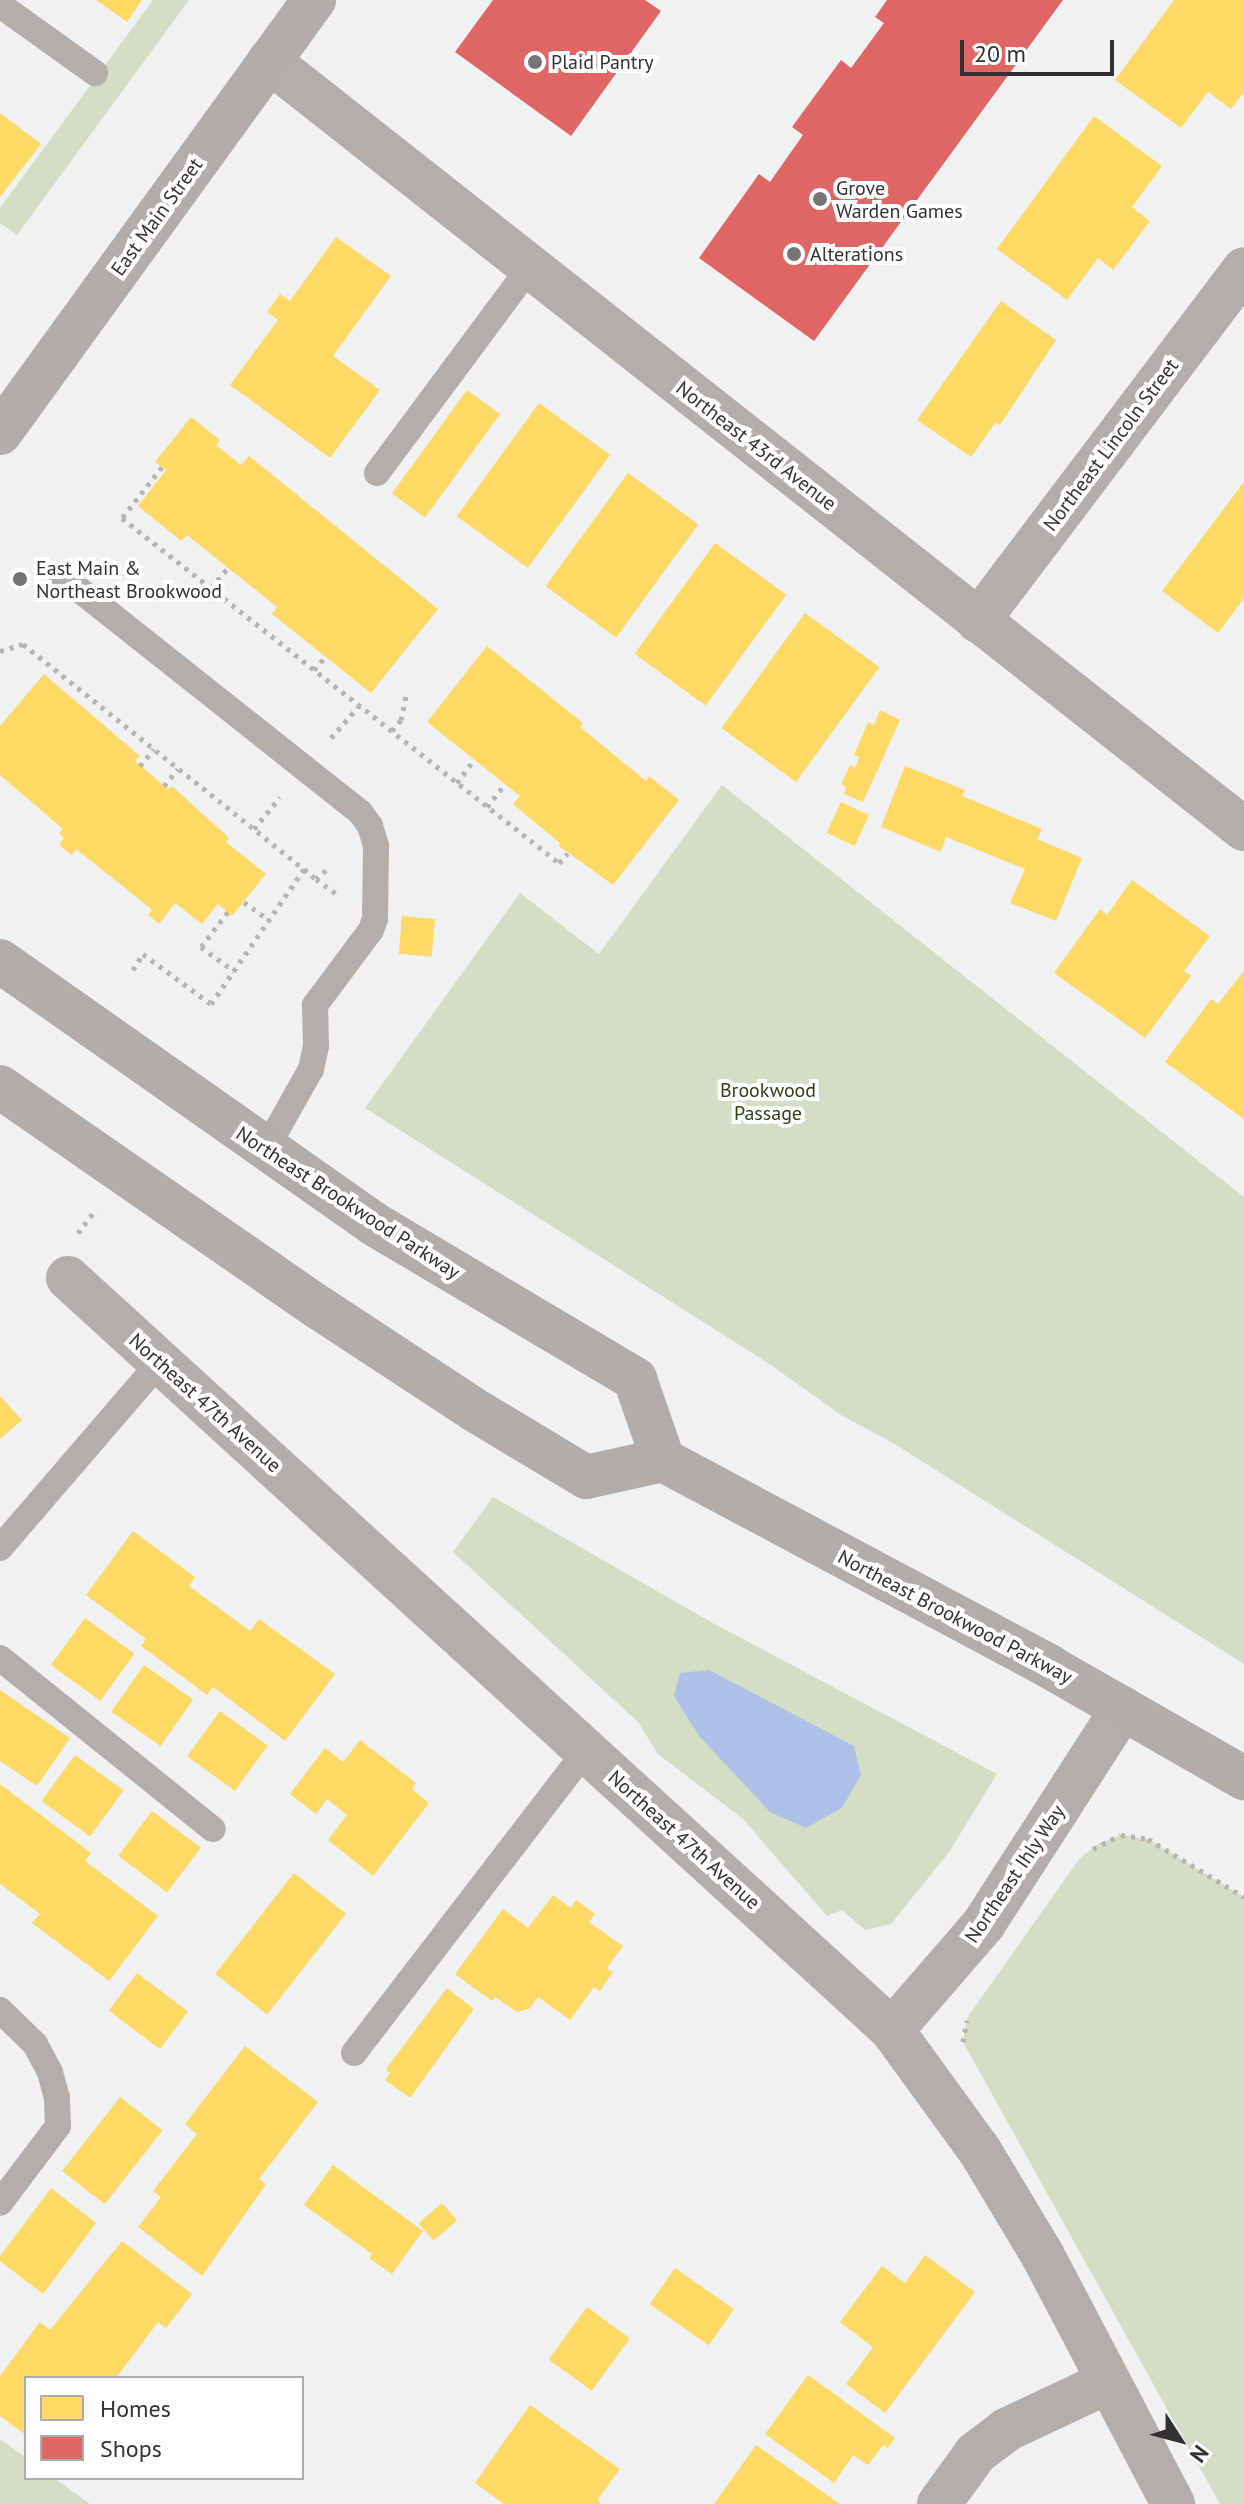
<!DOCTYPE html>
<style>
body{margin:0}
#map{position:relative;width:1244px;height:2504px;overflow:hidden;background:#f0f1f3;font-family:"PT Sans",sans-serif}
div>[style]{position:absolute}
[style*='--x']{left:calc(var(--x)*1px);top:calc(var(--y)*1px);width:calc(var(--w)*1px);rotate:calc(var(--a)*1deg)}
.green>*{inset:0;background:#d3dec5}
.water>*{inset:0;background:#aec1e8}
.homes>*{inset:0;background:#ffd966;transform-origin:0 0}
.shops>*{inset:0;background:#e06666}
.path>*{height:5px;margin-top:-2.5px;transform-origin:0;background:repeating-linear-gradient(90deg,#b9b5b2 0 4px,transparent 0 10px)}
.lane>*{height:26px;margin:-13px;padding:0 13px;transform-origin:13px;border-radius:13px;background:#b4aeaa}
.street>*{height:44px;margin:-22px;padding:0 22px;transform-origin:22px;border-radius:22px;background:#b4aeaa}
.secondary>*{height:44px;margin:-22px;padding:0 22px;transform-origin:22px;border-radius:22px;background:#b3adaa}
.dots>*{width:22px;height:22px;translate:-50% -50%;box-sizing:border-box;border:4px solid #fefeff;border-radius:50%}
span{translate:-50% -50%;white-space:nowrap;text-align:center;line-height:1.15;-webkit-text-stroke:8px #fefeff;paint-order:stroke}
.poi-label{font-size:20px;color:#313233}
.left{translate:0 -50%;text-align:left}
.street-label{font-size:20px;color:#313233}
.park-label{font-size:20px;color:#314015}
.legend{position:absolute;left:24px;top:2376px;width:280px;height:104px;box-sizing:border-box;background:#fefeff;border:2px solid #acacad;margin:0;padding:10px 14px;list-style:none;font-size:24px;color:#313233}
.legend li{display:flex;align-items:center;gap:16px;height:40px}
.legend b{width:40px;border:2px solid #acacad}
.north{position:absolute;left:1140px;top:2400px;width:80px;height:80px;-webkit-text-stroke:6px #fefeff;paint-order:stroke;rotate:126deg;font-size:22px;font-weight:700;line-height:32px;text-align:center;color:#313233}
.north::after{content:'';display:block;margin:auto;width:28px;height:36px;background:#313233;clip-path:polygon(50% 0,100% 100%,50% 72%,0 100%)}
.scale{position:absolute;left:960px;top:40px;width:154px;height:36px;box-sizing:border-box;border:4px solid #313233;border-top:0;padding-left:10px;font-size:24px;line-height:28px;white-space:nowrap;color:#313233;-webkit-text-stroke:6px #fefeff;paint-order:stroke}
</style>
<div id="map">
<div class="green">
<i style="clip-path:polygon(153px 0,189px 0,17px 235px,0 223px,0 208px)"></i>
<i style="clip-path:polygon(722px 785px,1244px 1197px,1244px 1664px,893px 1443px,841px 1415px,768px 1363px,365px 1108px,520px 893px,599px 954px)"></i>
<i style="clip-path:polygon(493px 1497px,709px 1621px,997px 1774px,949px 1852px,891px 1924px,865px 1930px,842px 1910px,827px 1916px,743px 1819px,658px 1754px,638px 1722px,453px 1552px)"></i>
<i style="clip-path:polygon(1121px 1835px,1148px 1839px,1244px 1897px,1244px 2504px,1220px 2504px,963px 2042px,967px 2018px,1080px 1858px,1100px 1843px)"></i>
<i style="clip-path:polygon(0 2439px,26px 2458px,26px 2478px,54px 2478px,90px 2504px,0 2504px)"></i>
</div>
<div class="water">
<i style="clip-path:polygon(709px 1670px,854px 1746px,861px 1775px,842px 1808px,806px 1828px,770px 1812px,699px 1736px,674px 1696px,680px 1673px)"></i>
</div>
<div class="homes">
<i style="clip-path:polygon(96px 0,142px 0,127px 22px)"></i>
<i style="clip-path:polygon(1174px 0,1244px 0,1244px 92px,1231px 109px,1208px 92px,1181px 128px,1115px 80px)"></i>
<i style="clip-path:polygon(0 113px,41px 144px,0 197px)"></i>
<i style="clip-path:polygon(1094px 116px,1162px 166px,1132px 207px,1150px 221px,1113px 270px,1098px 258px,1067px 300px,997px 249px)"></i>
<i style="clip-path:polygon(336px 237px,391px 276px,333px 356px,380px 390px,330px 458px,230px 385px,278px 320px,267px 312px,280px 294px,290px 301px)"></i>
<i style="clip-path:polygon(1001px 301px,1056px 340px,1000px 425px,996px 422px,971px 457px,917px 420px)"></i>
<i style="left:467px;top:390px;width:41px;height:128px;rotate:36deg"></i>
<i style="left:539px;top:403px;width:88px;height:140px;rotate:36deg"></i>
<i style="clip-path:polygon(191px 417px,220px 440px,216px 445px,241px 465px,249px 456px,438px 609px,371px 693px,272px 614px,277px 607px,187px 535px,181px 541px,138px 506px,166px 470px,155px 462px)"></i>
<i style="left:628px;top:473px;width:87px;height:140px;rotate:36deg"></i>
<i style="clip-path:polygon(1244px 482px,1244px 598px,1218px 633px,1162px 591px)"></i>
<i style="left:715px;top:543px;width:88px;height:137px;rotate:36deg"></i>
<i style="left:805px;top:613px;width:92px;height:142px;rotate:36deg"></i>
<i style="clip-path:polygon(487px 646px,583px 723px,580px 727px,646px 781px,649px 776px,679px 800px,613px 885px,559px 846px,560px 843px,513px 804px,520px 796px,427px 722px)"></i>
<i style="clip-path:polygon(44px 674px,140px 756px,135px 761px,168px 789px,172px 786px,229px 838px,226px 842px,266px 874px,232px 916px,218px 904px,202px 924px,175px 903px,159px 924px,148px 915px,152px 910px,139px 899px,76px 849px,72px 855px,59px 845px,64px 838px,59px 833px,63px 829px,0 775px,0 726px)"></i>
<i style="clip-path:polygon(880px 710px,900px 720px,863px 802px,844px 794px,846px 787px,841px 784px,850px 765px,855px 768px,859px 757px,854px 755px,868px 722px,874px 725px)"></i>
<i style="clip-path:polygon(905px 766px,965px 790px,962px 796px,1042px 829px,1037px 839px,1082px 858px,1056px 921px,1010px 903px,1025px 869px,946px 837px,941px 852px,881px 827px)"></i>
<i style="left:841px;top:802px;width:31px;height:34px;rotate:25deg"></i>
<i style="clip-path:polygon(1132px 880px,1210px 936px,1184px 971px,1191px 976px,1145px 1038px,1054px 973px,1100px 909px,1107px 915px)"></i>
<i style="left:402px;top:916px;width:33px;height:38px;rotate:5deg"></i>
<i style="clip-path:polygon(1244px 971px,1244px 1119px,1165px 1062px,1211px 999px,1218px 1004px)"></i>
<i style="clip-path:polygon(0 1396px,22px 1420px,0 1439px)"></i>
<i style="clip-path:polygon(133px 1531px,195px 1577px,189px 1586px,250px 1631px,259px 1619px,335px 1674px,285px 1741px,213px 1687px,207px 1695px,141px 1646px,146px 1639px,86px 1595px)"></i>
<i style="left:85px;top:1618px;width:61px;height:58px;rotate:36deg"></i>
<i style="left:144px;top:1665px;width:60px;height:57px;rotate:35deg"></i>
<i style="clip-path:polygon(0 1690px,70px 1738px,37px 1786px,0 1761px)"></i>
<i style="left:220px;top:1711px;width:59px;height:56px;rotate:36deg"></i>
<i style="clip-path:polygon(360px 1740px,416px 1783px,412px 1789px,429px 1803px,373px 1876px,328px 1840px,347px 1815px,327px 1799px,316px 1814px,290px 1794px,325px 1748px,343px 1762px)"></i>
<i style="left:75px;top:1755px;width:60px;height:57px;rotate:36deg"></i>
<i style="clip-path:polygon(0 1784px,91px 1853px,85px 1861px,158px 1916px,109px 1981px,32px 1923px,40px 1914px,0 1884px)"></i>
<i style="left:152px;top:1811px;width:61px;height:56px;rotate:37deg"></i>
<i style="left:294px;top:1873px;width:66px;height:128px;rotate:38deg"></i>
<i style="clip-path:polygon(553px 1895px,571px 1908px,576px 1900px,595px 1914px,589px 1922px,623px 1946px,607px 1968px,613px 1972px,600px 1991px,594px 1987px,570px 2020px,538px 1997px,529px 2009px,517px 2012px,495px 1997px,492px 2001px,455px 1974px,503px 1909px,528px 1928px)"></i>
<i style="left:137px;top:1973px;width:64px;height:47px;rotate:37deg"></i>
<i style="clip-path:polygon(447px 1988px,474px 2009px,410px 2098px,385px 2080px,390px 2073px,386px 2069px)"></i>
<i style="clip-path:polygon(245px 2046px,318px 2102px,259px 2179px,266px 2184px,202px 2276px,138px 2227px,161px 2197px,153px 2191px,197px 2134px,185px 2124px)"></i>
<i style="left:120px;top:2097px;width:54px;height:94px;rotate:38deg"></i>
<i style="clip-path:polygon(333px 2165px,423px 2231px,392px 2274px,369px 2258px,372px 2254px,304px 2205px)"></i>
<i style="clip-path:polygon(51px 2188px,96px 2223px,43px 2294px,0 2261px,0 2256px)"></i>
<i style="left:442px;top:2203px;width:23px;height:31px;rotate:49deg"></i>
<i style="clip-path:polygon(122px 2241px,192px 2294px,166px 2328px,158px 2322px,116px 2378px,26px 2378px,26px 2435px,0 2416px,0 2376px,40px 2322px,50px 2330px)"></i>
<i style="clip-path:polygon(925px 2255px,975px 2292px,885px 2413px,846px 2384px,873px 2347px,840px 2322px,882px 2266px,905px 2283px)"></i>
<i style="left:675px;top:2268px;width:72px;height:44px;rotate:35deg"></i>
<i style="left:587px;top:2307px;width:53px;height:65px;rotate:36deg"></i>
<i style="clip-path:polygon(808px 2375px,895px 2438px,888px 2448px,883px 2445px,868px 2465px,853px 2455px,834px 2483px,765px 2434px)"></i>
<i style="clip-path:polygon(530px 2405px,620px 2469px,598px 2499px,601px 2504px,504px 2504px,475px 2483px)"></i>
<i style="clip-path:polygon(756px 2445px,840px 2504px,714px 2504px)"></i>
</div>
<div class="shops">
<i style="clip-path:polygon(493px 0,645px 0,661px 11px,571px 136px,455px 52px)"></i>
<i style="clip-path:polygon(887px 0,1063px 0,814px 341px,699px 258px,759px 174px,770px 182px,803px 135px,792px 127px,841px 60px,851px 68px,884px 23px,875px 17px)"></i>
</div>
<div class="path">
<i style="--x:162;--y:467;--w:65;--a:128.1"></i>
<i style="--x:122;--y:518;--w:557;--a:38.29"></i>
<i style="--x:559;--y:863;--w:13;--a:-48"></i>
<i style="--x:211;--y:588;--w:26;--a:-50"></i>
<i style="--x:0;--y:651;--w:24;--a:-17"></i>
<i style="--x:23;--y:644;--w:360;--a:38.7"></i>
<i style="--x:314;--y:670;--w:17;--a:-50"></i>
<i style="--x:392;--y:731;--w:14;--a:-51"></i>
<i style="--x:401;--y:720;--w:24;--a:-78"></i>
<i style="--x:331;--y:738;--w:43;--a:-48.8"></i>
<i style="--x:140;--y:766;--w:22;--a:-51"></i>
<i style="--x:457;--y:783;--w:29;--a:-54"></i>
<i style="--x:164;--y:786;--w:22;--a:-51"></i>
<i style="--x:487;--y:807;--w:29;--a:-52"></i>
<i style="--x:254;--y:829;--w:41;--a:-50.9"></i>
<i style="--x:326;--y:870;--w:13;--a:138"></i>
<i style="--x:316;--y:879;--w:26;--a:36"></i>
<i style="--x:244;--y:902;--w:31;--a:36"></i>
<i style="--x:228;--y:912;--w:44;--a:127.6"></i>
<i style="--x:201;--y:947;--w:41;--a:36"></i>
<i style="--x:133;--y:970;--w:19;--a:-58"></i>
<i style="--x:143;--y:954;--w:84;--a:36.3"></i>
<i style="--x:211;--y:1004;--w:164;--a:-55.4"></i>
<i style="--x:304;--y:869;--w:16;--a:40"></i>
<i style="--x:78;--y:1233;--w:30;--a:-53"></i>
<i style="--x:1093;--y:1849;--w:31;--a:-27"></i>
<i style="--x:1121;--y:1835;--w:27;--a:8"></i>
<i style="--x:1148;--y:1839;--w:112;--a:31.1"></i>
<i style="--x:963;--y:2042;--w:22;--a:-80"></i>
</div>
<div class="lane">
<i style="--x:0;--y:5;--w:117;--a:35.6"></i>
<i style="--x:377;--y:473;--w:257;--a:-53.4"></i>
<i style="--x:62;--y:576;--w:380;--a:38.4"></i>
<i style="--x:360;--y:812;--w:17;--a:54"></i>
<i style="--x:370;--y:826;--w:21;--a:73"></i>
<i style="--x:376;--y:846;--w:73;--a:90.8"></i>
<i style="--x:375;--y:919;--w:12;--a:110"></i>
<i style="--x:371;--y:930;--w:94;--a:126.7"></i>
<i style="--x:315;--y:1005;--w:41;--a:88.6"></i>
<i style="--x:316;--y:1046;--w:24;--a:102"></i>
<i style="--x:311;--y:1069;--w:94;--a:119.3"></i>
<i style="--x:0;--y:1548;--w:245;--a:-49.3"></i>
<i style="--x:0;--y:1658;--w:273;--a:38.8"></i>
<i style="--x:0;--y:2010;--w:49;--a:44.2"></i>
<i style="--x:35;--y:2044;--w:32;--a:62"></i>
<i style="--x:50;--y:2072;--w:27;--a:75"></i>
<i style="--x:57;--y:2098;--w:28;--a:88"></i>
<i style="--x:58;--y:2126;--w:96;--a:127"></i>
<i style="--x:354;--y:2053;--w:381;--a:-52.5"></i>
</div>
<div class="street">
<i style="--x:269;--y:61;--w:1241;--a:38.23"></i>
<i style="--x:978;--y:621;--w:441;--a:-52.9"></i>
<i style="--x:68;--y:1278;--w:1116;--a:42.38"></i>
<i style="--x:892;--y:2030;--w:150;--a:54"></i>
<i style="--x:980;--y:2151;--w:122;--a:59"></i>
<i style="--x:1043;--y:2256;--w:280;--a:62.3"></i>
<i style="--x:892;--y:2030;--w:139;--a:-49.1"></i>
<i style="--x:983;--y:1925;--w:258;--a:-57.2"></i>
<i style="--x:939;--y:2504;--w:63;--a:-54"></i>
<i style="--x:976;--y:2453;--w:38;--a:-37"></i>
<i style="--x:1006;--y:2430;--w:113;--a:-25.2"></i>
</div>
<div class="secondary">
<i style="--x:0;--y:433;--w:535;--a:-54.05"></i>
<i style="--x:0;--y:961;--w:457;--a:35.1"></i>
<i style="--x:374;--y:1224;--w:304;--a:30.7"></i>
<i style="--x:635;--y:1379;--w:86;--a:70.9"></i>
<i style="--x:0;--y:1087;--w:387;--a:34.7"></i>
<i style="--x:318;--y:1307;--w:186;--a:33.3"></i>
<i style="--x:473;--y:1409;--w:132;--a:31"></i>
<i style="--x:586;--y:1477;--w:79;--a:-12.4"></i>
<i style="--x:663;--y:1460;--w:439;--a:28.1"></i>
<i style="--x:1050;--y:1667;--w:224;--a:29.8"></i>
</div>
<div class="dots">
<i style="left:535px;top:62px;background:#747576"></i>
<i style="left:820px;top:199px;background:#747576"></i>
<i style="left:794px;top:254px;background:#747576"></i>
<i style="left:20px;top:579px;background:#747576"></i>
</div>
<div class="poi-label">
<span class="left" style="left:551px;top:62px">Plaid Pantry</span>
<span class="left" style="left:836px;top:200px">Grove<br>Warden Games</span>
<span class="left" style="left:810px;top:254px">Alterations</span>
<span class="left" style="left:36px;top:580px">East Main &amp;<br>Northeast Brookwood</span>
</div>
<div class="street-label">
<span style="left:157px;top:217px;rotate:-54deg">East Main Street</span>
<span style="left:1111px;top:445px;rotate:-53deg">Northeast Lincoln Street</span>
<span style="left:756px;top:446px;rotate:38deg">Northeast 43rd Avenue</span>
<span style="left:348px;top:1203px;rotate:33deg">Northeast Brookwood Parkway</span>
<span style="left:205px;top:1403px;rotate:42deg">Northeast 47th Avenue</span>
<span style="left:955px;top:1617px;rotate:28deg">Northeast Brookwood Parkway</span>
<span style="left:684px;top:1840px;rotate:42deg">Northeast 47th Avenue</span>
<span style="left:1015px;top:1874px;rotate:-56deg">Northeast Ihly Way</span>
</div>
<div class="park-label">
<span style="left:768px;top:1102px">Brookwood<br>Passage</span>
</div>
<ul class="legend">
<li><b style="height:22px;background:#ffd966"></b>Homes</li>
<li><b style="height:22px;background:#e06666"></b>Shops</li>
</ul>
<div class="north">N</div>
<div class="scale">20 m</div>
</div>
